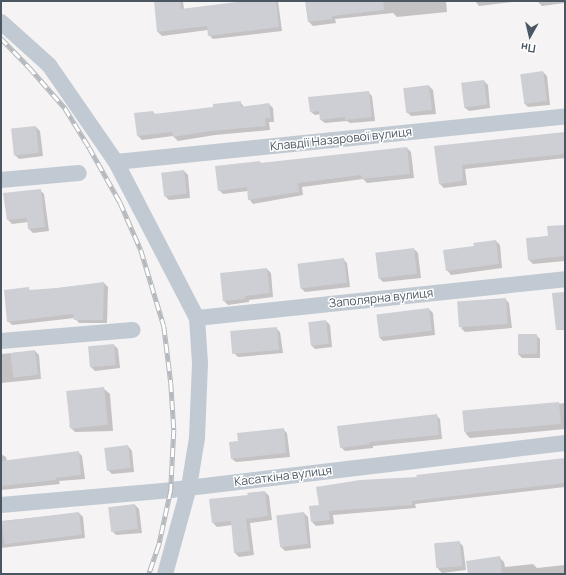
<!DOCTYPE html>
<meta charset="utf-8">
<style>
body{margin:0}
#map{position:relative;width:566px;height:575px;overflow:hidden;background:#f5f3f3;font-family:Manrope,sans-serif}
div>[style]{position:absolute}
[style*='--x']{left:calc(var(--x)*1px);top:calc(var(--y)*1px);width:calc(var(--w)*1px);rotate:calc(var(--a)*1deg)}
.shadow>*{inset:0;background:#0003}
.building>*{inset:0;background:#cdcfd5;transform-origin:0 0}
.minor>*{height:16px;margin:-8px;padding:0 8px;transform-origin:8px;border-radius:8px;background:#c1cad2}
.rail>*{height:4.5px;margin-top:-2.25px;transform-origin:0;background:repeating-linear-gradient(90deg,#fff 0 9px,#b5b8bd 0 18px);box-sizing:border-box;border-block:1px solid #b5b8bd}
span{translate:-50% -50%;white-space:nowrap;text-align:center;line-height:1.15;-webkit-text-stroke:3px #fff;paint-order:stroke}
.street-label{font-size:12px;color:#4a5661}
.frame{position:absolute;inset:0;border:2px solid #4a5661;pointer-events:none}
.north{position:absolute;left:510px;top:16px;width:40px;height:40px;-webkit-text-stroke:3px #fff;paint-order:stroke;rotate:188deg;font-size:11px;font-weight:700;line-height:16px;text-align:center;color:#4a5661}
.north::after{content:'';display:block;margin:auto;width:14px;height:18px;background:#4a5661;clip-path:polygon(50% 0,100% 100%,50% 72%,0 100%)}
</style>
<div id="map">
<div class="shadow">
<i style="clip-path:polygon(155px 1px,183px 1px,184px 9px,253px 1px,278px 1px,282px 31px,213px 39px,209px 35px,208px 30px,162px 36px,158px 32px)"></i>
<i style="clip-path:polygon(306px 1px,446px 1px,447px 12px,397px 17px,393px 13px,335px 19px,336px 23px,313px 26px,308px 21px)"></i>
<i style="clip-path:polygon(475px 1px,520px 1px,479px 6px)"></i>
<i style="clip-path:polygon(537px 1px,565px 1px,565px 3px,542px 6px)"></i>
<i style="clip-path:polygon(543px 72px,547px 76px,550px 105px,528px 107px,524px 103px)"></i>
<i style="clip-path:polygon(484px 81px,488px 85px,490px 108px,469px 111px,464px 107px)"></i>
<i style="clip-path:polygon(429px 86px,433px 90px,436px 114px,411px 116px,407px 112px)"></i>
<i style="clip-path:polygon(368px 92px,372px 96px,375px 121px,350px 123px,347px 121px,325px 123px,321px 120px,321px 114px,315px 115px,311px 112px)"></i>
<i style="clip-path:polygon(240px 102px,244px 107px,269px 104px,273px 108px,274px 122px,269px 122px,270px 130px,215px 135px,178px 141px,173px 136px,142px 140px,138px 136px,135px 114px,153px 112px,156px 115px,214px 108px)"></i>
<i style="clip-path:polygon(36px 127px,40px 131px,43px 156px,19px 159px,15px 155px)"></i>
<i style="clip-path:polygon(565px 133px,565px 158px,465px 169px,467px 185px,444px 188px,440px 184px,436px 147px)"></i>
<i style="clip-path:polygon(407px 148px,411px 152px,414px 178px,367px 183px,363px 179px,302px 187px,303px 195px,253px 204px,249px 199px,248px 191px,223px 194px,219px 190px,260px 162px,262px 164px)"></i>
<i style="clip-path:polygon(184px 171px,188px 175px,190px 198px,169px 200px,165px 196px)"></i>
<i style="clip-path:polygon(40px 190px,44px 194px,49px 231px,33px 233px,29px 229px,28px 222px,12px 224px,8px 220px)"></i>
<i style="clip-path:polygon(565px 226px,565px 261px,533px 264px,529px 260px,527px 239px,549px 236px)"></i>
<i style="clip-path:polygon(496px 241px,500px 245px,502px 268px,451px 275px,447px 270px,475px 247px)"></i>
<i style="clip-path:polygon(414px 249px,418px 253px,421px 278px,383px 282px,379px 278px,376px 254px)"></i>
<i style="clip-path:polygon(343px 259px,347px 263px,350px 287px,305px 292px,301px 288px)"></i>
<i style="clip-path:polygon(267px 269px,271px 273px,273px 297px,249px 300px,249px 302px,228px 305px,224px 301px)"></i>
<i style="clip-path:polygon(104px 283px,108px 287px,107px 323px,79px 323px,75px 318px,12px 325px,8px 321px,28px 288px,31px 291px)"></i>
<i style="clip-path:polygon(505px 299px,509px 303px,512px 328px,465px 332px,461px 328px)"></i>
<i style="clip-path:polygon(429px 309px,433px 313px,435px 335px,383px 341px,379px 337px)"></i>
<i style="clip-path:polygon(326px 321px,330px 325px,332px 347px,315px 349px,311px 345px,309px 323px)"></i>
<i style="clip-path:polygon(276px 328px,280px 332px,283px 353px,238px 357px,234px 353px)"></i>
<i style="clip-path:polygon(519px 335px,536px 335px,540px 339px,540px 358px,522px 358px,518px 354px)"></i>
<i style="clip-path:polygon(114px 345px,118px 349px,120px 368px,95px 371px,91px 367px)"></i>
<i style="clip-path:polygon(35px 351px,39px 355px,41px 379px,1px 383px,1px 354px)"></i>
<i style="clip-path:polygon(103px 388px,110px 394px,113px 431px,75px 432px,69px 426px)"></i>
<i style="clip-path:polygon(565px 403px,565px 429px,470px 438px,466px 434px,464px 415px)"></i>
<i style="clip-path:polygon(436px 415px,440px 419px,442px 439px,373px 446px,373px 448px,345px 451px,341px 447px)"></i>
<i style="clip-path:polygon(283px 429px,287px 433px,290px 457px,236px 462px,232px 459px)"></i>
<i style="clip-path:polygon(128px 446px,132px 451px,134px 472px,112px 474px,108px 470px)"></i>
<i style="clip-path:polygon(78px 452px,82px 456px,85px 479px,59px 481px,60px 484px,1px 490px,1px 454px,6px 457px,7px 462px)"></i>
<i style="clip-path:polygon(565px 459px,565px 487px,415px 504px,416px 508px,333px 515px,334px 524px,316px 526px,312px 522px,310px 507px,320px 506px,418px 478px)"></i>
<i style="clip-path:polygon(265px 492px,269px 496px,272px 520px,250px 523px,254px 555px,239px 557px,235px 553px,232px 525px,217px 527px,213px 523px,249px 496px,248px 493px)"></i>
<i style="clip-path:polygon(135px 505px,139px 509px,142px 533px,116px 535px,112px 531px)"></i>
<i style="clip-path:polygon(79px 513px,83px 517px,85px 538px,1px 548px,1px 521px)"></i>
<i style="clip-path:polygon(304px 513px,308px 517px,311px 548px,285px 551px,281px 547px,278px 516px)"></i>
<i style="clip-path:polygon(459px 542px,463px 546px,466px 570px,442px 573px,438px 569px)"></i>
<i style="clip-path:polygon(499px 557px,504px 562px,505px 567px,533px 564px,537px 568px,565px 565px,565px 574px,469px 574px)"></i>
</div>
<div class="building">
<i style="clip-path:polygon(154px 1px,180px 1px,181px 9px,245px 1px,276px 1px,279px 27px,208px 36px,207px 26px,157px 32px)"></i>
<i style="clip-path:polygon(305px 1px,383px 1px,384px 10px,332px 16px,332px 19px,308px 22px)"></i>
<i style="left:543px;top:71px;width:30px;height:23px;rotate:82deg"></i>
<i style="left:484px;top:80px;width:25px;height:23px;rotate:83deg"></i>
<i style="left:429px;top:85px;width:25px;height:26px;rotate:83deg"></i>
<i style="clip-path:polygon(369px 91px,372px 117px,345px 120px,345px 117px,320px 120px,319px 111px,310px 112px,308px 97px)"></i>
<i style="clip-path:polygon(241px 101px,241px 107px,269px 103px,271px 118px,265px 118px,266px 126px,210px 131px,173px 137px,172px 132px,137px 136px,134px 113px,153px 111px,154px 114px,188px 110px,213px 107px,213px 104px)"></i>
<i style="left:36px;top:126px;width:27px;height:25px;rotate:84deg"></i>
<i style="clip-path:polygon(565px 132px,565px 154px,462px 165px,463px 181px,439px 184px,434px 146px)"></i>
<i style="clip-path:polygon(407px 147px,410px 174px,362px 179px,361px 175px,298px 183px,299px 192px,248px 200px,247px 187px,218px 191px,215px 166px,260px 161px,260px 163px)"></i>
<i style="left:184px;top:170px;width:24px;height:23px;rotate:83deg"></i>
<i style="clip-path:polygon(41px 189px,45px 227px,28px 229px,27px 218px,7px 220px,3px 193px)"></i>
<i style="clip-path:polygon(565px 225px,565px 256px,528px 260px,526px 238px,548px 236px,547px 226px)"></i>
<i style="clip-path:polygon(496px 240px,499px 264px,446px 271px,443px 250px,474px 246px,473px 243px)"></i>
<i style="left:414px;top:248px;width:26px;height:39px;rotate:83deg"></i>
<i style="left:344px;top:258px;width:25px;height:47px;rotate:83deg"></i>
<i style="clip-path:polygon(267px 268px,270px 293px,245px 296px,245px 299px,223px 301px,220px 273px)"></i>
<i style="clip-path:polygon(104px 282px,103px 320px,74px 320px,73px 314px,7px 322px,4px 290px,29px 287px,29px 290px,57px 288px)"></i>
<i style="clip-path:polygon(565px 292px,565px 330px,556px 330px,552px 293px)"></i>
<i style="left:506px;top:298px;width:26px;height:49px;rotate:86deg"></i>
<i style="left:429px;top:308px;width:23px;height:53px;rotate:83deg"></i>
<i style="left:326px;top:320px;width:24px;height:18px;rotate:83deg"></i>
<i style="left:277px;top:327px;width:23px;height:47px;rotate:85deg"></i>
<i style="left:518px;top:334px;width:19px;height:20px"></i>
<i style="left:114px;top:344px;width:21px;height:26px;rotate:85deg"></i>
<i style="left:35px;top:350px;width:25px;height:25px;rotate:83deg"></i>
<i style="left:104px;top:387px;width:38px;height:38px;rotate:84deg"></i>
<i style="left:559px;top:402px;width:22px;height:97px;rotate:85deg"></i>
<i style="clip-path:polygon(437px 414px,439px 435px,370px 442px,370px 444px,340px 448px,337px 426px)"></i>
<i style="clip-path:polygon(284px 428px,286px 453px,231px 459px,229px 442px,238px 441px,237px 433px)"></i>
<i style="left:128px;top:445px;width:23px;height:24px;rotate:83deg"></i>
<i style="clip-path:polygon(79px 451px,81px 475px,56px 478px,56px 480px,1px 486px,1px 461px)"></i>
<i style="clip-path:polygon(565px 458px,565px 483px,412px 501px,412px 505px,329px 511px,330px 520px,311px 522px,309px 506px,319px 505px,316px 487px,360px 480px,417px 477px,416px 475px)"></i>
<i style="clip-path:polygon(265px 491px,268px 516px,246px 519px,250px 551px,234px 553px,231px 521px,212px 523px,209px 499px,248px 495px,247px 493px)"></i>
<i style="left:135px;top:504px;width:25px;height:27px;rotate:83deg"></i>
<i style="left:79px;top:512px;width:23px;height:78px;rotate:83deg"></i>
<i style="left:304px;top:512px;width:32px;height:28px;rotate:83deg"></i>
<i style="left:460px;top:541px;width:25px;height:26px;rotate:85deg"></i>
<i style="clip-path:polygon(500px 556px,502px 574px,468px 574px,466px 561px)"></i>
</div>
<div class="minor">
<i style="--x:1;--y:22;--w:64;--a:41.9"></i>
<i style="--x:49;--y:65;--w:118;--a:55.4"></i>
<i style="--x:116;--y:162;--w:176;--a:62.6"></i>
<i style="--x:197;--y:318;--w:45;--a:86.2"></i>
<i style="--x:200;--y:363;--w:75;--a:92.3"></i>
<i style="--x:197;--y:438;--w:50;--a:99.3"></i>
<i style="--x:189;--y:487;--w:90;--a:105.4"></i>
<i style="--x:116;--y:162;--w:451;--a:-5.8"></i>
<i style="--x:1;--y:180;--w:78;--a:-5.1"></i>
<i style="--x:197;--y:318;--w:370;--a:-6"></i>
<i style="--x:1;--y:341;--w:132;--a:-4.8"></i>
<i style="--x:1;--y:505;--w:171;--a:-5"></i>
<i style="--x:171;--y:490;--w:397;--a:-6.8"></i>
</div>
<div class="rail">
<i style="--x:1;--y:38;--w:40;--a:46"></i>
<i style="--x:29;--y:67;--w:55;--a:48.7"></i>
<i style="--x:65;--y:108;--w:46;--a:58.4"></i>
<i style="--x:89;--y:147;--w:63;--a:60.6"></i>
<i style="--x:120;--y:202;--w:52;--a:66.4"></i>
<i style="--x:141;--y:250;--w:79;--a:73.2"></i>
<i style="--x:164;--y:326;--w:57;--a:83"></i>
<i style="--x:171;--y:383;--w:47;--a:86.3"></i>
<i style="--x:174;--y:430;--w:60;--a:92.9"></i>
<i style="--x:171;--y:490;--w:56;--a:102.3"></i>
<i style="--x:159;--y:545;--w:31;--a:109"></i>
</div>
<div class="street-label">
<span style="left:341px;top:139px;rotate:-6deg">Клавдії Назарової вулиця</span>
<span style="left:381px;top:298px;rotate:-6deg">Заполярна вулиця</span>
<span style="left:283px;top:476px;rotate:-7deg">Касаткіна вулиця</span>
</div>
<div class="frame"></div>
<div class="north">Пн</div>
</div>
